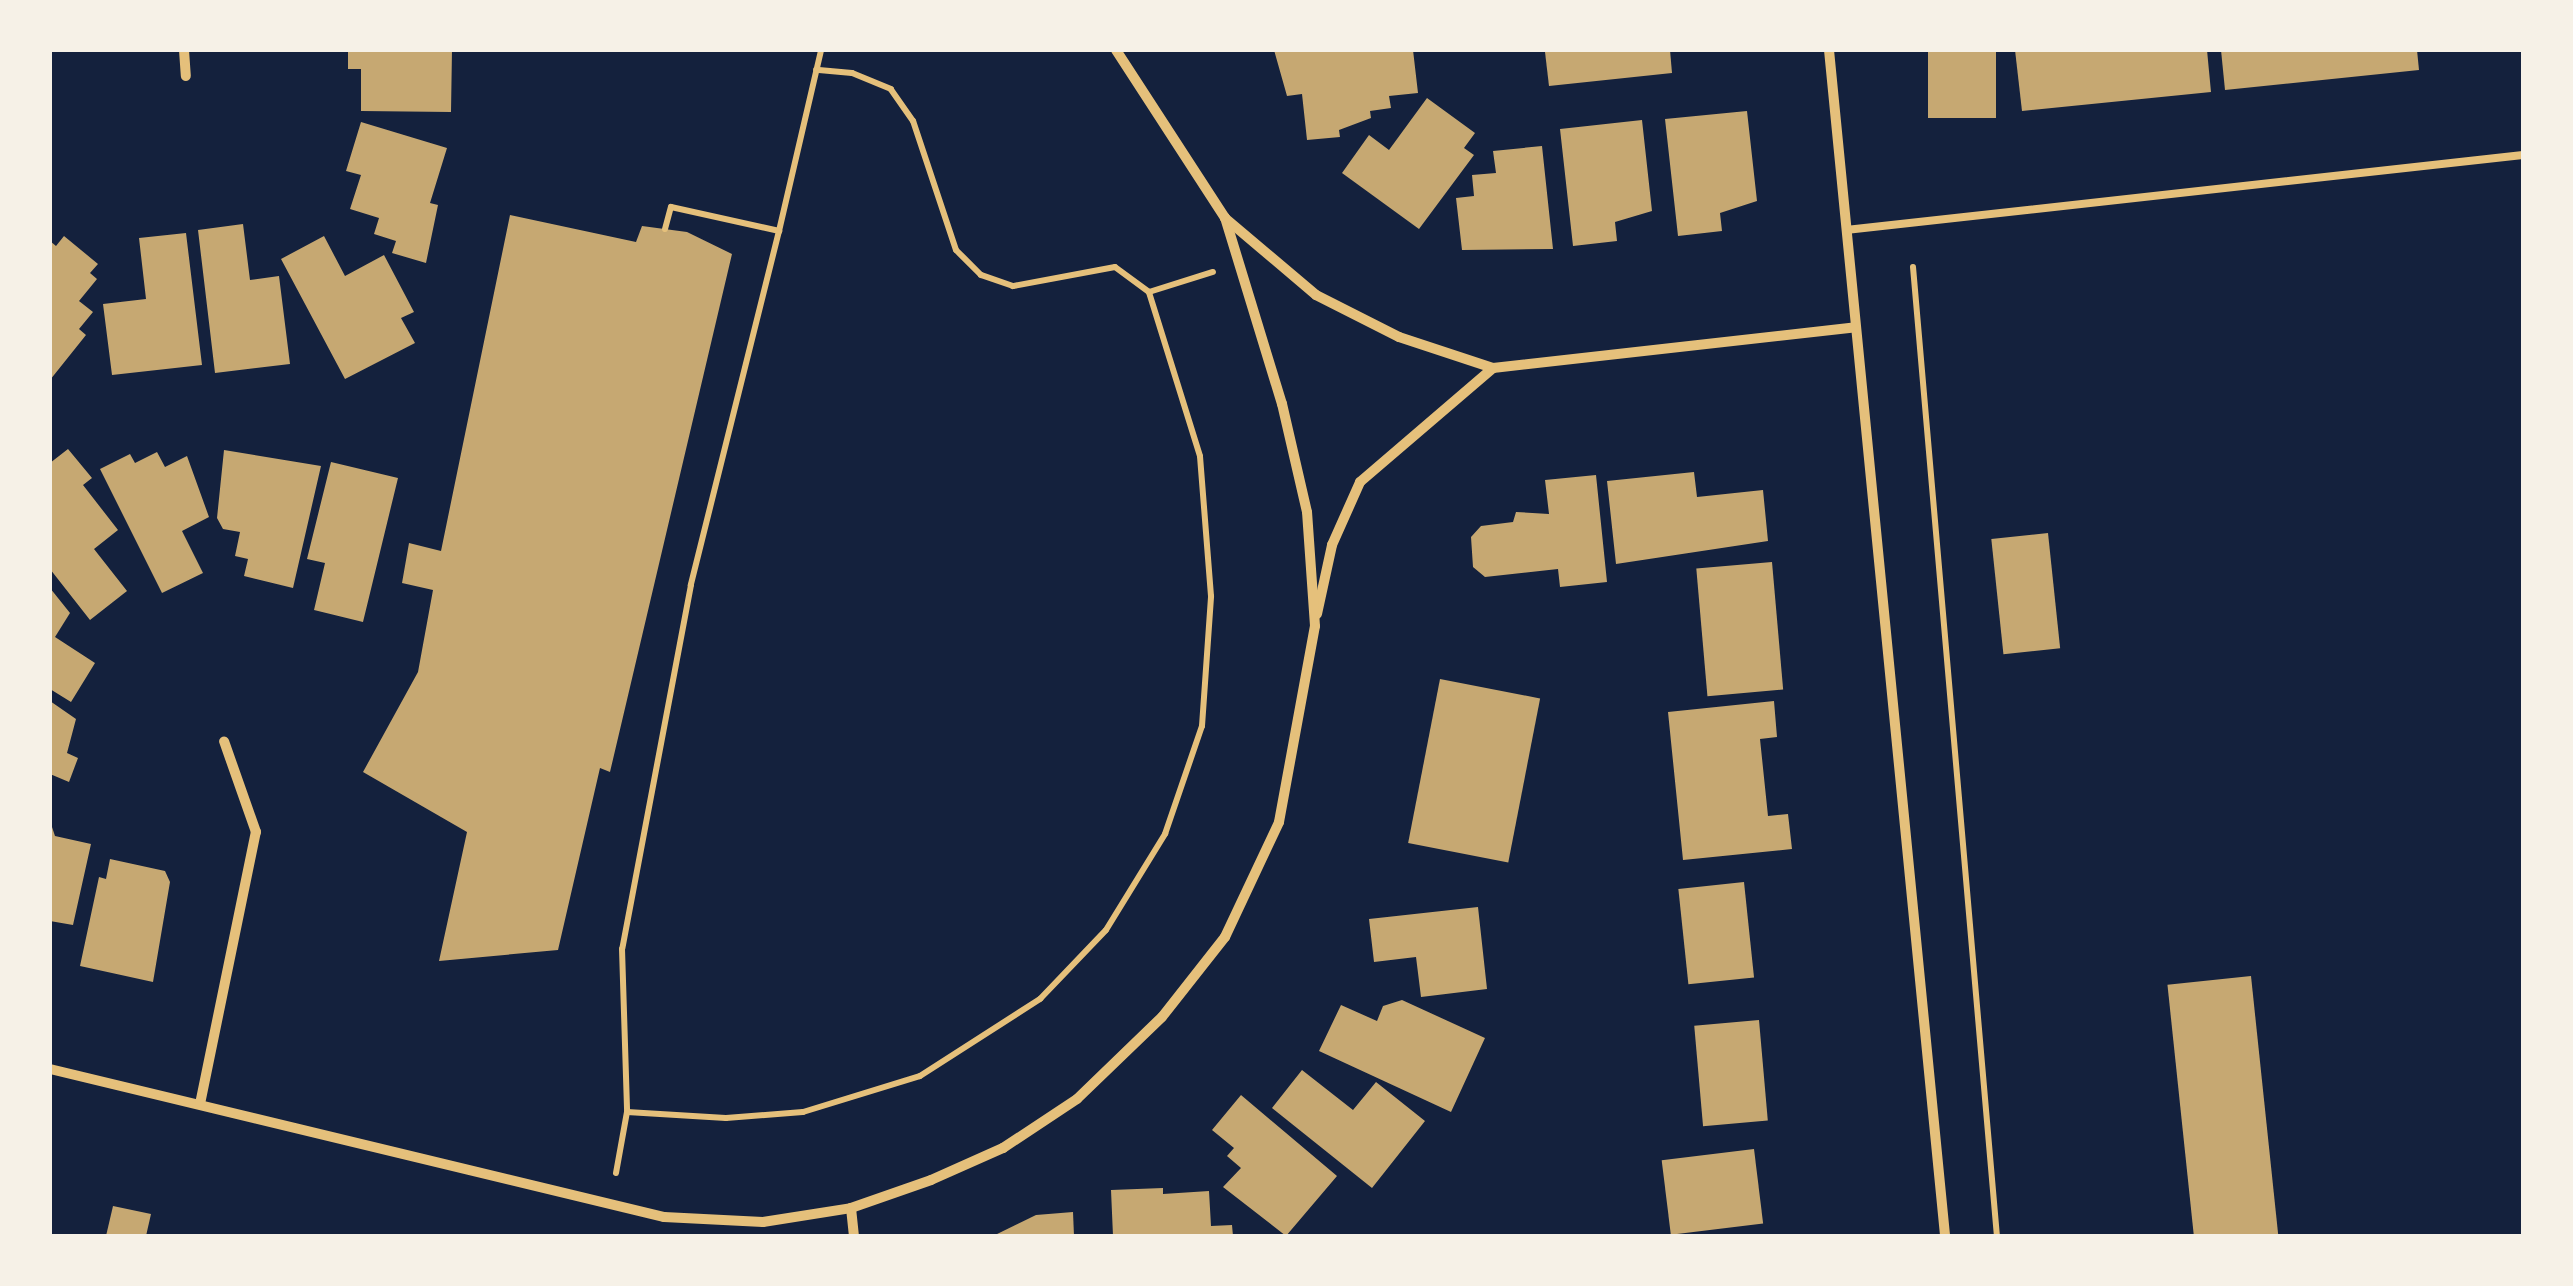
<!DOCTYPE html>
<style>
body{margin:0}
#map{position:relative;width:2573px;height:1286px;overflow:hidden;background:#14213d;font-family:Poppins,sans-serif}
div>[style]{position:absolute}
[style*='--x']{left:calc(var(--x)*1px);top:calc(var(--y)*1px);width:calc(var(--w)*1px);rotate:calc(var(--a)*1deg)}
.building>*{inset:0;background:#c6a872;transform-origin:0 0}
.path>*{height:6px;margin:-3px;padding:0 3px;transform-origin:3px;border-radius:3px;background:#e5c07b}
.service>*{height:8px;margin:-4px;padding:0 4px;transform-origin:4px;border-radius:4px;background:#e5c07b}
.minor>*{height:10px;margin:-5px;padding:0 5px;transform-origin:5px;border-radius:5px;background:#e5c07b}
span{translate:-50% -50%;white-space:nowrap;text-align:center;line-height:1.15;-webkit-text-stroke:9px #f6f1e7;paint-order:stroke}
.frame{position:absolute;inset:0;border:52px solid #f6f1e7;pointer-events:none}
</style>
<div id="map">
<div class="building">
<i style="clip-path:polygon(348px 50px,452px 50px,451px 112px,361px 111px,361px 69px,348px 69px)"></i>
<i style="clip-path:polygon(1274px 50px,1413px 50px,1418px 93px,1389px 96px,1391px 108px,1370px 111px,1371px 118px,1339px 130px,1340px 137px,1307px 140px,1302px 94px,1287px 96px)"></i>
<i style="clip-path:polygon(1670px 50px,1672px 73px,1549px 86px,1545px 52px)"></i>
<i style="left:1928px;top:50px;width:68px;height:68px"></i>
<i style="clip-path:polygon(2015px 50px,2207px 50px,2211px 92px,2022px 111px)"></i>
<i style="clip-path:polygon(2221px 50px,2417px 50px,2419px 70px,2225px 90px)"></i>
<i style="clip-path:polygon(1427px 98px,1475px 133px,1464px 148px,1474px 155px,1419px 229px,1342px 173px,1369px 135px,1389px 150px)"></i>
<i style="clip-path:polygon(1747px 111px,1757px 201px,1720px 213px,1722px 231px,1678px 236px,1665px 119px)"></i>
<i style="clip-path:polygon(1642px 120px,1652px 211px,1615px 222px,1617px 241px,1573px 246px,1560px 129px)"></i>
<i style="clip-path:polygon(361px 122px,447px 148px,430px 203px,438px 205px,426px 263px,392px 253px,396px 241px,374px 234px,379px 218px,350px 209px,361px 175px,346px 171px)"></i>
<i style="clip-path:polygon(1542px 146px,1553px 249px,1462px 250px,1456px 198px,1474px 196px,1472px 175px,1496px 173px,1493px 151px)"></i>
<i style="clip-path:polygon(510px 215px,636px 242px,642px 226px,687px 232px,732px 254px,610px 772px,600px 768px,558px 950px,439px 961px,467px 832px,363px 772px,418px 672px,433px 590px,402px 583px,409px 543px,441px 551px)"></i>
<i style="clip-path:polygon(243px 224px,250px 280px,279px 276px,290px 364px,215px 373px,198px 230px)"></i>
<i style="clip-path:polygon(186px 233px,202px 365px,112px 375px,103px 304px,146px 299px,139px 238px)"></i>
<i style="clip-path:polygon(64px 236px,98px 264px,90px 273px,97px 279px,79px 301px,93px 312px,79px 329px,86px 335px,50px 380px,50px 241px,56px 246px)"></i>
<i style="clip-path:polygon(324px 236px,345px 276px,384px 255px,414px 312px,401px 318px,415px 343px,345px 379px,281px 259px)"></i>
<i style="clip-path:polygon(68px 449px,92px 478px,83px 485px,118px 530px,94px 549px,127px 591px,90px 620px,50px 569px,50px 463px)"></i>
<i style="clip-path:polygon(224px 450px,321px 466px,293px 588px,244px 576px,248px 559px,235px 556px,240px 532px,223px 529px,217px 518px)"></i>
<i style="clip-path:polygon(157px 452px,165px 467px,187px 456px,209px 517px,182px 531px,203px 573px,162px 593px,100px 469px,130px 454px,135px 463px)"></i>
<i style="clip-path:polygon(331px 462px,398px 478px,363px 622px,314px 610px,325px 563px,307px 559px)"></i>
<i style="clip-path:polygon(1694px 472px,1697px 497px,1763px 490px,1768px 541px,1616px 564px,1607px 481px)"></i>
<i style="clip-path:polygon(1596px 475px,1607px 582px,1560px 587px,1558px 569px,1485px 577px,1473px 567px,1471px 537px,1481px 526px,1513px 522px,1516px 512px,1549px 514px,1545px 480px)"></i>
<i style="left:2048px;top:533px;width:116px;height:57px;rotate:84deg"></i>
<i style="left:1772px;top:562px;width:128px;height:76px;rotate:85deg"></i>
<i style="clip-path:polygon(50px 588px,70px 613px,55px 637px,95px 663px,71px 702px,50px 689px)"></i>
<i style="left:1440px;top:679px;width:102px;height:167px;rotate:11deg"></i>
<i style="clip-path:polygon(50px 701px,76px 719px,67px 753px,78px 758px,69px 782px,50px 774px)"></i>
<i style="clip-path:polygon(1774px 701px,1777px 737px,1760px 739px,1768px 816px,1788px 814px,1792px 849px,1683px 860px,1668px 712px)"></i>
<i style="clip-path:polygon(51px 824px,55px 836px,91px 844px,73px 925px,50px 921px)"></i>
<i style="clip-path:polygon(110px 859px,165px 871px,170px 882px,153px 982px,80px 966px,99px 877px,106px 879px)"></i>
<i style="left:1744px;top:882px;width:96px;height:66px;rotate:84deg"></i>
<i style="clip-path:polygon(1478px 907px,1487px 989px,1421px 997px,1416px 957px,1374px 962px,1369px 919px)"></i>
<i style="left:2251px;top:976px;width:262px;height:84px;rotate:84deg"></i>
<i style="clip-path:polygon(1402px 1000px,1485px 1038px,1451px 1112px,1319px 1051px,1341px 1005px,1377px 1021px,1383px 1006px)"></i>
<i style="left:1759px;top:1020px;width:101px;height:65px;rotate:85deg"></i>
<i style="clip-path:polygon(1302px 1070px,1353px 1110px,1376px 1082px,1425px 1121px,1372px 1188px,1272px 1108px)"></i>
<i style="clip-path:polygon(1241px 1095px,1337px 1176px,1286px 1236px,1223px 1187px,1241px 1168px,1227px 1156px,1234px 1148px,1212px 1130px)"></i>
<i style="left:1754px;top:1149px;width:75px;height:93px;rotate:83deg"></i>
<i style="clip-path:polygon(1163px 1188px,1163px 1194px,1209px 1191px,1211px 1226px,1232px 1225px,1233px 1236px,1113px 1236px,1111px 1190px)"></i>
<i style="clip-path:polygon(113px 1206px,151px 1214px,146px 1236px,106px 1236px)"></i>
<i style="clip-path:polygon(1073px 1212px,1074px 1236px,993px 1236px,1036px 1215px)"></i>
</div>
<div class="path">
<i style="--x:665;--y:229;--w:23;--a:-75"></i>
<i style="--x:671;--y:207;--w:111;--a:12.5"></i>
<i style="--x:779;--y:231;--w:186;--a:-76.9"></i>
<i style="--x:779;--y:231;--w:365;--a:104"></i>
<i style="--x:691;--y:585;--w:370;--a:100.7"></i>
<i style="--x:622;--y:949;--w:163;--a:88.2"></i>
<i style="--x:627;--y:1112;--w:99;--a:3.5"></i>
<i style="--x:726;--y:1118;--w:77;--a:-4.5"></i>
<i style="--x:803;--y:1112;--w:122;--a:-17.1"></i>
<i style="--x:920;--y:1076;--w:143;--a:-32.7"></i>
<i style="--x:1040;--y:999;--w:95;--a:-46.3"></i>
<i style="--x:1106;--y:930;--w:113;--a:-58.4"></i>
<i style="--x:1165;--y:834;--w:114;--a:-71.1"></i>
<i style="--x:1202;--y:726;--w:130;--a:-86"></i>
<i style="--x:1211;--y:596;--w:140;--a:-94.5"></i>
<i style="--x:1200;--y:456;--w:172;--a:-107.3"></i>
<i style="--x:1149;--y:292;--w:42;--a:-143.7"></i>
<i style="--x:1115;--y:267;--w:104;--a:169.4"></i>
<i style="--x:1013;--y:286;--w:34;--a:-161"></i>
<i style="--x:981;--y:275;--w:35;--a:-135"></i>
<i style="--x:956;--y:250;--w:136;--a:-108.4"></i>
<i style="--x:913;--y:121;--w:39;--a:-125"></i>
<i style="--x:891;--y:89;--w:42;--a:-157.7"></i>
<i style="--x:852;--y:73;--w:36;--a:-175"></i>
<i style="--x:1913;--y:267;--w:973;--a:85.05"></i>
<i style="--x:1149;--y:292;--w:67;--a:-17.4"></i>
<i style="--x:616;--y:1173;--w:62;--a:-79.8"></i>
</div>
<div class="service">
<i style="--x:1846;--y:230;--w:681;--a:-6.32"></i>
</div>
<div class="minor">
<i style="--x:184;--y:50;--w:26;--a:86"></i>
<i style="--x:1116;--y:50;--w:200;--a:57"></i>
<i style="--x:1225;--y:218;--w:119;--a:40.2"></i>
<i style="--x:1316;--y:295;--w:93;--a:26.8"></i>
<i style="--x:1399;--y:337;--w:99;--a:18.3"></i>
<i style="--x:1493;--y:368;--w:365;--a:-6.4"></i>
<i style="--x:1829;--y:50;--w:1192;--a:84.41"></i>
<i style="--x:1317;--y:614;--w:71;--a:-77.7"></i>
<i style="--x:1332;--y:545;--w:69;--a:-66"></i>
<i style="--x:1360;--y:482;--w:175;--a:-40.6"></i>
<i style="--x:50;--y:1069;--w:632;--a:13.55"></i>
<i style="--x:664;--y:1217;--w:99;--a:2.9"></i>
<i style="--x:763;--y:1222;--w:89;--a:-9"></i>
<i style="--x:851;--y:1208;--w:85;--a:-19.3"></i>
<i style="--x:931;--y:1180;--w:79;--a:-24"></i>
<i style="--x:1003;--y:1148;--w:89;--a:-33.5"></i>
<i style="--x:1077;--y:1099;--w:118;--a:-44"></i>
<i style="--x:1162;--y:1017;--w:102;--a:-51.8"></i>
<i style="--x:1225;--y:937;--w:127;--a:-64.8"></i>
<i style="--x:1279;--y:822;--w:199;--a:-79.6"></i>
<i style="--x:1315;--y:626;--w:114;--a:-94"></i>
<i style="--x:1307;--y:512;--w:111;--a:-103"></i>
<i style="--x:1282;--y:404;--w:195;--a:-107"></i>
<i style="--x:200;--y:1104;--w:278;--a:-78.4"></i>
<i style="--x:256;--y:832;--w:96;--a:-109.4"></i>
<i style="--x:851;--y:1208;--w:28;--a:84"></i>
</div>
<div class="frame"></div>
</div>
